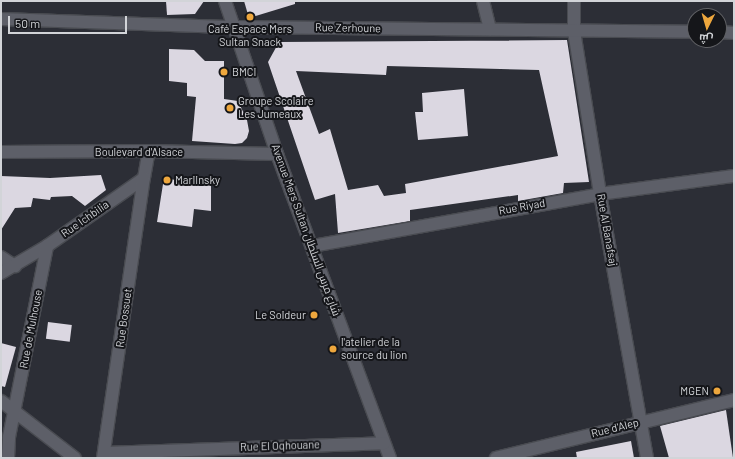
<!DOCTYPE html>
<meta charset="utf-8">
<style>
body{margin:0}
#map{position:relative;width:735px;height:459px;overflow:hidden;background:#2c2e36;font-family:Barlow,Cairo,sans-serif}
div>[style]{position:absolute}
[style*='--x']{left:calc(var(--x)*1px);top:calc(var(--y)*1px);width:calc(var(--w)*1px);rotate:calc(var(--a)*1deg)}
.building>*{inset:0;background:#dbd7e1;transform-origin:0 0}
.roads{filter:drop-shadow(1px 0 #494b51) drop-shadow(-1px 0 #494b51) drop-shadow(0 1px #494b51) drop-shadow(0 -1px #494b51)}
.minor>*{height:12px;margin:-6px;padding:0 6px;transform-origin:6px;border-radius:6px;background:#5d5f68}
.dots>*{width:11px;height:11px;translate:-50% -50%;box-sizing:border-box;border:2px solid #15161a;border-radius:50%}
span{translate:-50% -50%;white-space:nowrap;text-align:center;line-height:1.15;-webkit-text-stroke:4px #15161a;paint-order:stroke}
.street-label{font-size:11px;color:#d2d4d8}
.poi-label{font-size:11px;color:#d2d4d8}
.left{translate:0 -50%;text-align:left}
.right{translate:-100% -50%;text-align:right}
.frame{position:absolute;inset:0;border:2px solid #d2d4d8;pointer-events:none}
.north{position:absolute;left:687px;top:8px;width:40px;height:40px;box-sizing:border-box;background:#15161a;border:1px solid #616266;border-radius:50%;rotate:185deg;font-size:11px;font-weight:700;line-height:16px;text-align:center;color:#d2d4d8}
.north::after{content:'';display:block;margin:auto;width:14px;height:18px;background:#eea73d;clip-path:polygon(50% 0,100% 100%,50% 72%,0 100%)}
.scale{position:absolute;left:8px;top:16px;width:119px;height:18px;box-sizing:border-box;border:2px solid #d2d4d8;border-top:0;padding-left:5px;font-size:12px;line-height:14px;white-space:nowrap;color:#d2d4d8;-webkit-text-stroke:3px #15161a;paint-order:stroke}
</style>
<div id="map">
<div class="building">
<i style="clip-path:polygon(166px 1px,204px 1px,195px 14px,167px 15px)"></i>
<i style="clip-path:polygon(244px 1px,295px 1px,295px 4px,249px 18px)"></i>
<i style="clip-path:polygon(evenodd,567px 40px,589px 182px,564px 183px,563px 193px,518px 201px,518px 195px,410px 210px,410px 221px,338px 233px,335px 194px,315px 200px,268px 62px,279px 42px,567px 40px,387px 66px,539px 70px,558px 156px,405px 184px,406px 193px,384px 196px,378px 185px,348px 190px,330px 129px,319px 134px,296px 71px,386px 75px,387px 66px)"></i>
<i style="clip-path:polygon(169px 49px,194px 50px,205px 61px,224px 61px,224px 99px,238px 101px,247px 120px,249px 131px,247px 138px,242px 143px,235px 144px,192px 141px,196px 97px,187px 96px,187px 83px,169px 81px)"></i>
<i style="clip-path:polygon(464px 89px,468px 136px,418px 140px,415px 112px,423px 112px,422px 93px)"></i>
<i style="clip-path:polygon(101px 175px,106px 190px,85px 206px,72px 196px,51px 197px,50px 200px,33px 198px,31px 207px,15px 208px,1px 230px,1px 176px,50px 178px)"></i>
<i style="clip-path:polygon(167px 179px,211px 183px,211px 211px,194px 209px,192px 227px,157px 222px,163px 184px)"></i>
<i style="left:48px;top:322px;width:24px;height:17px;rotate:7deg"></i>
<i style="clip-path:polygon(1px 343px,16px 347px,5px 387px,1px 386px)"></i>
<i style="clip-path:polygon(726px 410px,733px 458px,669px 458px,660px 426px)"></i>
<i style="clip-path:polygon(631px 441px,634px 458px,577px 458px,576px 452px)"></i>
</div>
<div class="roads">
<div class="minor">
<i style="--x:225;--y:1;--w:162;--a:71.2"></i>
<i style="--x:277;--y:154;--w:324;--a:69.6"></i>
<i style="--x:483;--y:1;--w:29;--a:76"></i>
<i style="--x:574;--y:1;--w:30;--a:90"></i>
<i style="--x:574;--y:31;--w:165;--a:80.9"></i>
<i style="--x:600;--y:194;--w:268;--a:79.9"></i>
<i style="--x:1;--y:19;--w:233;--a:2"></i>
<i style="--x:234;--y:27;--w:461;--a:0.6"></i>
<i style="--x:719;--y:32;--w:15;--a:4"></i>
<i style="--x:1;--y:152;--w:148;--a:-0.4"></i>
<i style="--x:149;--y:151;--w:128;--a:1.3"></i>
<i style="--x:312;--y:246;--w:293;--a:-10.2"></i>
<i style="--x:600;--y:194;--w:135;--a:-7.7"></i>
<i style="--x:1;--y:257;--w:17;--a:33"></i>
<i style="--x:1;--y:273;--w:53;--a:-30.4"></i>
<i style="--x:47;--y:246;--w:118;--a:-35"></i>
<i style="--x:144;--y:178;--w:27;--a:-80"></i>
<i style="--x:1;--y:401;--w:93;--a:37.6"></i>
<i style="--x:104;--y:453;--w:280;--a:-2"></i>
<i style="--x:8;--y:458;--w:21;--a:-87"></i>
<i style="--x:9;--y:437;--w:195;--a:-78.7"></i>
<i style="--x:103;--y:458;--w:283;--a:-81.7"></i>
<i style="--x:496;--y:458;--w:245;--a:-13.7"></i>
</div>
</div>
<div class="dots">
<i style="left:250px;top:17px;background:#eea73d"></i>
<i style="left:224px;top:72px;background:#eea73d"></i>
<i style="left:230px;top:108px;background:#eea73d"></i>
<i style="left:167px;top:180px;background:#eea73d"></i>
<i style="left:314px;top:315px;background:#eea73d"></i>
<i style="left:333px;top:349px;background:#eea73d"></i>
<i style="left:717px;top:391px;background:#eea73d"></i>
</div>
<div class="street-label">
<span style="left:348px;top:28px;rotate:1deg">Rue Zerhoune</span>
<span style="left:139px;top:152px">Boulevard d'Alsace</span>
<span style="left:522px;top:207px;rotate:-10deg">Rue Riyad</span>
<span style="left:85px;top:219px;rotate:-35deg">Rue Ichbilia</span>
<span style="left:306px;top:230px;rotate:70deg">Avenue Mers Sultan شارع مرس السلطان</span>
<span style="left:607px;top:230px;rotate:80deg">Rue Al Banafsaj</span>
<span style="left:124px;top:318px;rotate:-82deg">Rue Bossuet</span>
<span style="left:31px;top:329px;rotate:-79deg">Rue de Mulhouse</span>
<span style="left:615px;top:428px;rotate:-14deg">Rue d'Alep</span>
<span style="left:280px;top:446px;rotate:-2deg">Rue El Oqhouane</span>
</div>
<div class="poi-label">
<span style="left:250px;top:36px">Café Espace Mers<br>Sultan Snack</span>
<span class="left" style="left:232px;top:72px">BMCI</span>
<span class="left" style="left:238px;top:108px">Groupe Scolaire<br>Les Jumeaux</span>
<span class="left" style="left:175px;top:180px">MarIInsky</span>
<span class="right" style="left:306px;top:315px">Le Soldeur</span>
<span class="left" style="left:341px;top:349px">l'atelier de la<br>source du lion</span>
<span class="right" style="left:709px;top:391px">MGEN</span>
</div>
<div class="frame"></div>
<div class="north">ش</div>
<div class="scale">50 m</div>
</div>
